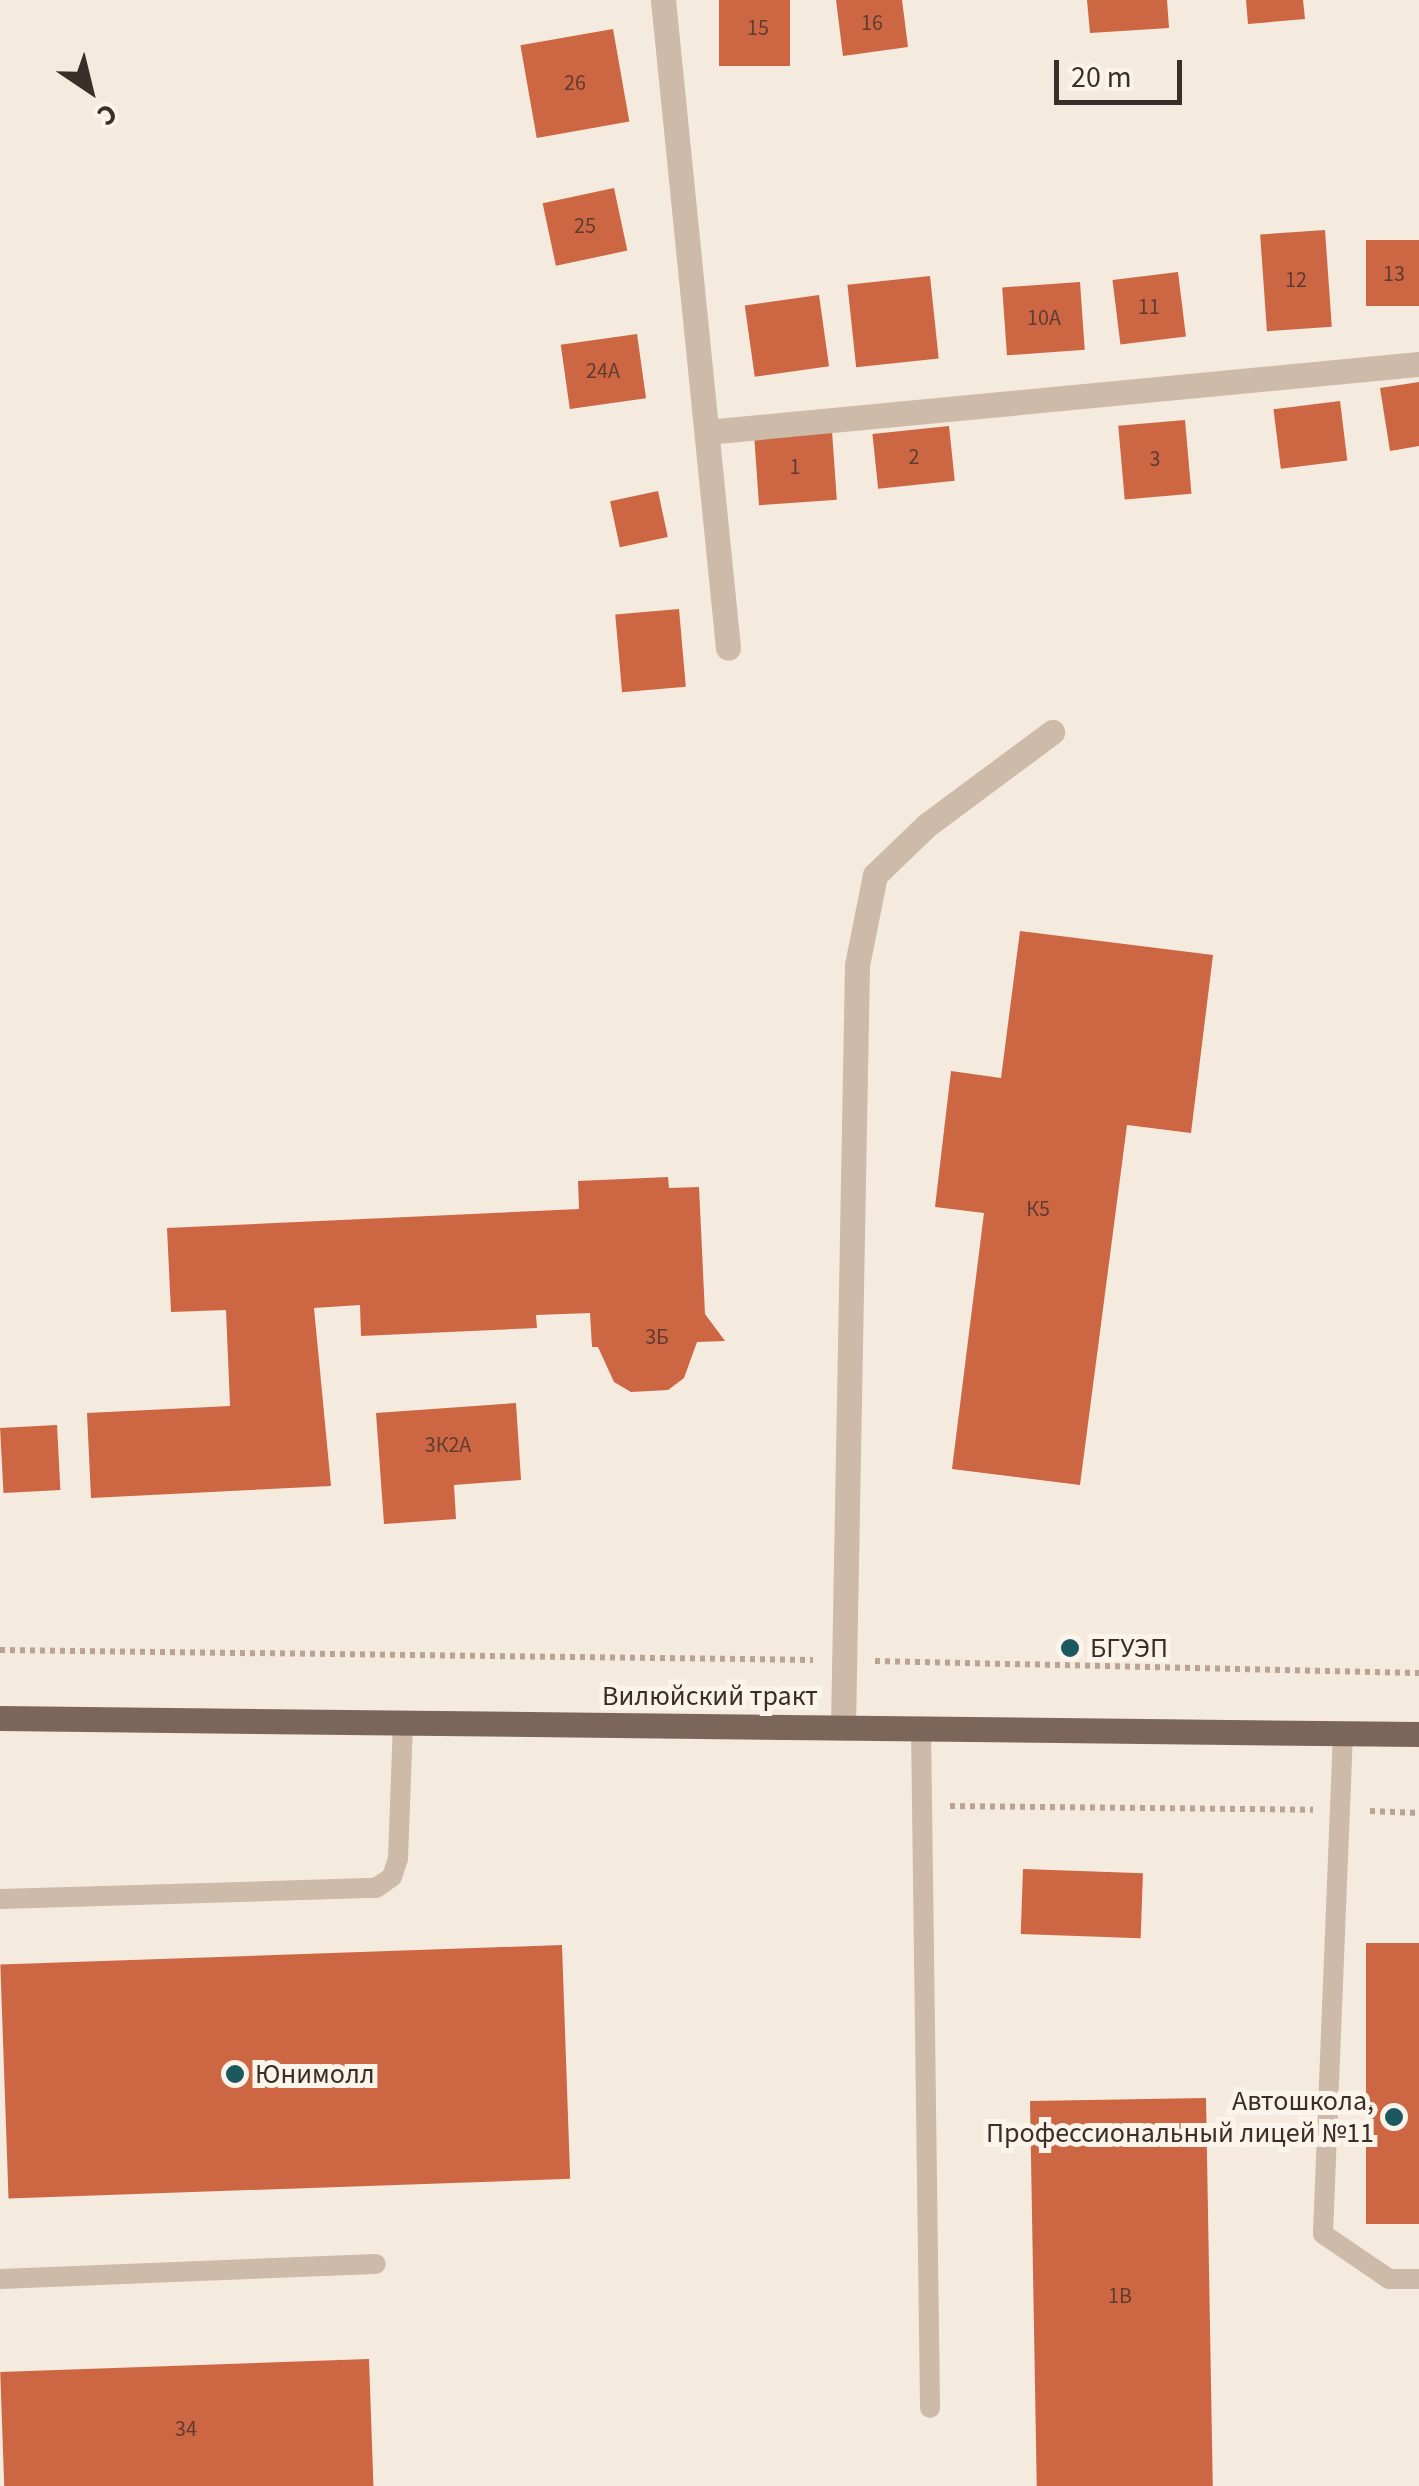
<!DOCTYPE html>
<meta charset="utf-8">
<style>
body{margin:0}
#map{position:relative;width:1419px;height:2486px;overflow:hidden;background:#f4eade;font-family:"Source Sans 3",sans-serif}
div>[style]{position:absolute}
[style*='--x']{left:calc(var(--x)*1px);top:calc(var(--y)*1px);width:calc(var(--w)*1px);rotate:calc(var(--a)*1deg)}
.building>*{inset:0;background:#cd6643;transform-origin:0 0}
.path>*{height:6px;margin-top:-3px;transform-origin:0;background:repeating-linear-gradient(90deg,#b9a392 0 5px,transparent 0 10px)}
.lane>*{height:20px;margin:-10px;padding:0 10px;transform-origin:10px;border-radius:10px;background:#cdbaa8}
.street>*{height:25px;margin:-12.5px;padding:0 12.5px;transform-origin:12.5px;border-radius:12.5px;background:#cdbaa8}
.primary>*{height:25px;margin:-12.5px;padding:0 12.5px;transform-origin:12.5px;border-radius:12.5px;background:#7c6559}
.dots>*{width:28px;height:28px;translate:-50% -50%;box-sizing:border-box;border:5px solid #fbf4eb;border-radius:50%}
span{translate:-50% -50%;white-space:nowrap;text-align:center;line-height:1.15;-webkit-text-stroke:10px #fbf4eb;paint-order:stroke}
.number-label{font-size:22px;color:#5f3c30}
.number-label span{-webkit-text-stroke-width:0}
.poi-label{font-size:28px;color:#3a2e29}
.left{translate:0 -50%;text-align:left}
.right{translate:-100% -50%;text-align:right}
.street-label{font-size:28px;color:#3a2e29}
.north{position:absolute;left:40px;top:40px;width:100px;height:100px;-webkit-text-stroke:8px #fbf4eb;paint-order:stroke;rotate:145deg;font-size:28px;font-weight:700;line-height:40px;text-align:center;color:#3a2e29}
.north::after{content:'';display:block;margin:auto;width:35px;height:45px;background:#3a2e29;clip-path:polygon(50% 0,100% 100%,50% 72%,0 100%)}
.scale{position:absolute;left:1054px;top:60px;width:128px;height:45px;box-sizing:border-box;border:5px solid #3a2e29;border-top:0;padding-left:12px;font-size:30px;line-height:35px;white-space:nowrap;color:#3a2e29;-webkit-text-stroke:8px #fbf4eb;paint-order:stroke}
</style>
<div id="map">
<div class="building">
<i style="left:719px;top:0;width:71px;height:66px"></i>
<i style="clip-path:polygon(836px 0,902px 0,908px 47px,843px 56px)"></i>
<i style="clip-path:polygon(1087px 0,1167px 0,1169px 28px,1090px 33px)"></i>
<i style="clip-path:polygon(1246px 0,1303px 0,1305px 19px,1248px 24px)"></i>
<i style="left:613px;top:29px;width:94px;height:94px;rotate:80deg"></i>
<i style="left:614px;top:188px;width:64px;height:73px;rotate:78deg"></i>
<i style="left:1325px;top:230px;width:97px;height:65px;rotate:86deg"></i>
<i style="left:1419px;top:240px;width:66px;height:53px;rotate:90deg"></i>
<i style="left:1178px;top:272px;width:65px;height:66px;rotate:83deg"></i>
<i style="left:930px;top:276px;width:83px;height:83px;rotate:84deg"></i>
<i style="left:1080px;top:282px;width:68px;height:78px;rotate:86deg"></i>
<i style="left:819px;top:295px;width:72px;height:75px;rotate:82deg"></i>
<i style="left:637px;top:334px;width:65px;height:77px;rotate:82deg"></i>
<i style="clip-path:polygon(1419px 382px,1419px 446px,1390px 451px,1380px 388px)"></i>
<i style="left:1340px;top:401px;width:60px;height:67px;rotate:83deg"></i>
<i style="left:1185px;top:420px;width:74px;height:67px;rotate:85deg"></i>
<i style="left:949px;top:426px;width:55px;height:77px;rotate:84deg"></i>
<i style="left:832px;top:431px;width:69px;height:78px;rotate:86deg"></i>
<i style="left:658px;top:491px;width:47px;height:49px;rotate:78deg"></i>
<i style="left:679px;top:609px;width:78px;height:64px;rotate:85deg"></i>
<i style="clip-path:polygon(1020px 931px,1213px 955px,1191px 1133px,1127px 1125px,1080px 1485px,952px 1469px,984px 1213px,935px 1207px,951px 1071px,1001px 1078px)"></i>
<i style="clip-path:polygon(668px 1177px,669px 1188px,699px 1187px,705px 1314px,725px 1341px,697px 1342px,684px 1378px,668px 1390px,631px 1392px,614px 1382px,598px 1347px,592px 1347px,590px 1313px,536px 1315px,537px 1328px,361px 1336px,360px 1305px,314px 1308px,331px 1486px,91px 1498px,87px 1413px,230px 1406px,226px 1310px,171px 1312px,167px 1228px,579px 1209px,578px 1181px)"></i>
<i style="clip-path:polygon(516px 1403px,521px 1480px,454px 1485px,456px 1519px,384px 1524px,376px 1413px)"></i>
<i style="left:57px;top:1425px;width:65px;height:57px;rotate:87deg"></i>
<i style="left:1023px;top:1869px;width:120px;height:65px;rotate:2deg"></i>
<i style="left:1366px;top:1943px;width:53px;height:281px"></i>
<i style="left:562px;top:1945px;width:234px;height:562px;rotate:88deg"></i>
<i style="left:1206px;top:2098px;width:388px;height:176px;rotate:89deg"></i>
<i style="left:369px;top:2359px;width:127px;height:369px;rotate:88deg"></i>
</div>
<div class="path">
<i style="--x:0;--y:1650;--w:813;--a:0.7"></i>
<i style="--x:875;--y:1661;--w:544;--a:1.26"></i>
<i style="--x:950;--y:1806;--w:363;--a:0.6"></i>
<i style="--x:1370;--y:1811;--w:49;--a:2.3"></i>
</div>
<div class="lane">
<i style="--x:921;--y:1728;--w:680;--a:89.24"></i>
<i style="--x:1343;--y:1733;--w:501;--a:92.29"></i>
<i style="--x:1323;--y:2234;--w:80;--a:34.3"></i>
<i style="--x:1389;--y:2279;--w:30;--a:0"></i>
<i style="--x:0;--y:1899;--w:376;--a:-1.7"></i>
<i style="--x:376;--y:1888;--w:19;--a:-35"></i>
<i style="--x:392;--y:1877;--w:19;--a:-72"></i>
<i style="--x:398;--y:1859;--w:135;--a:-87.9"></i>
<i style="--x:0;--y:2279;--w:376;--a:-2.3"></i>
</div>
<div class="street">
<i style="--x:663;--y:0;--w:651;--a:84.27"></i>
<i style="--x:707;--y:432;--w:715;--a:-5.46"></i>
<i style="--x:843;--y:1727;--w:762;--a:-88.95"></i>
<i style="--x:857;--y:965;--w:92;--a:-78.7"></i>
<i style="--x:875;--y:875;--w:72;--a:-43.9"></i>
<i style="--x:927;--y:825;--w:156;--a:-36.6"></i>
</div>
<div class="primary">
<i style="--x:0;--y:1718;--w:1419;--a:0.65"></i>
</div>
<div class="dots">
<i style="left:1070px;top:1648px;background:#1b595e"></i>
<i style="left:235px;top:2074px;background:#1b595e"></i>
<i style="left:1394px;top:2117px;background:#1b595e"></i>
</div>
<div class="number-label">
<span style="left:872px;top:24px">16</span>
<span style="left:758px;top:29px">15</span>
<span style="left:575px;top:84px">26</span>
<span style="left:585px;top:227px">25</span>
<span style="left:1394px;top:275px">13</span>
<span style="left:1296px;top:281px">12</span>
<span style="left:1149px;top:308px">11</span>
<span style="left:1044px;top:319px">10А</span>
<span style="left:603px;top:372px">24А</span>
<span style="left:914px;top:458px">2</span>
<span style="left:1155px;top:460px">3</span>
<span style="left:795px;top:468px">1</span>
<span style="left:1038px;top:1210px">К5</span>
<span style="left:657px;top:1338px">3Б</span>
<span style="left:448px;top:1446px">3К2А</span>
<span style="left:1120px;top:2297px">1В</span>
<span style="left:186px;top:2430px">34</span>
</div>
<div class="poi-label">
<span class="left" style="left:1090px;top:1648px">БГУЭП</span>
<span class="left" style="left:255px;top:2074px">Юнимолл</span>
<span class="right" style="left:1374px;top:2117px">Автошкола,<br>Профессиональный лицей №11</span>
</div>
<div class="street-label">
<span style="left:710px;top:1696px">Вилюйский тракт</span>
</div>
<div class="north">С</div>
<div class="scale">20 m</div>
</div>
